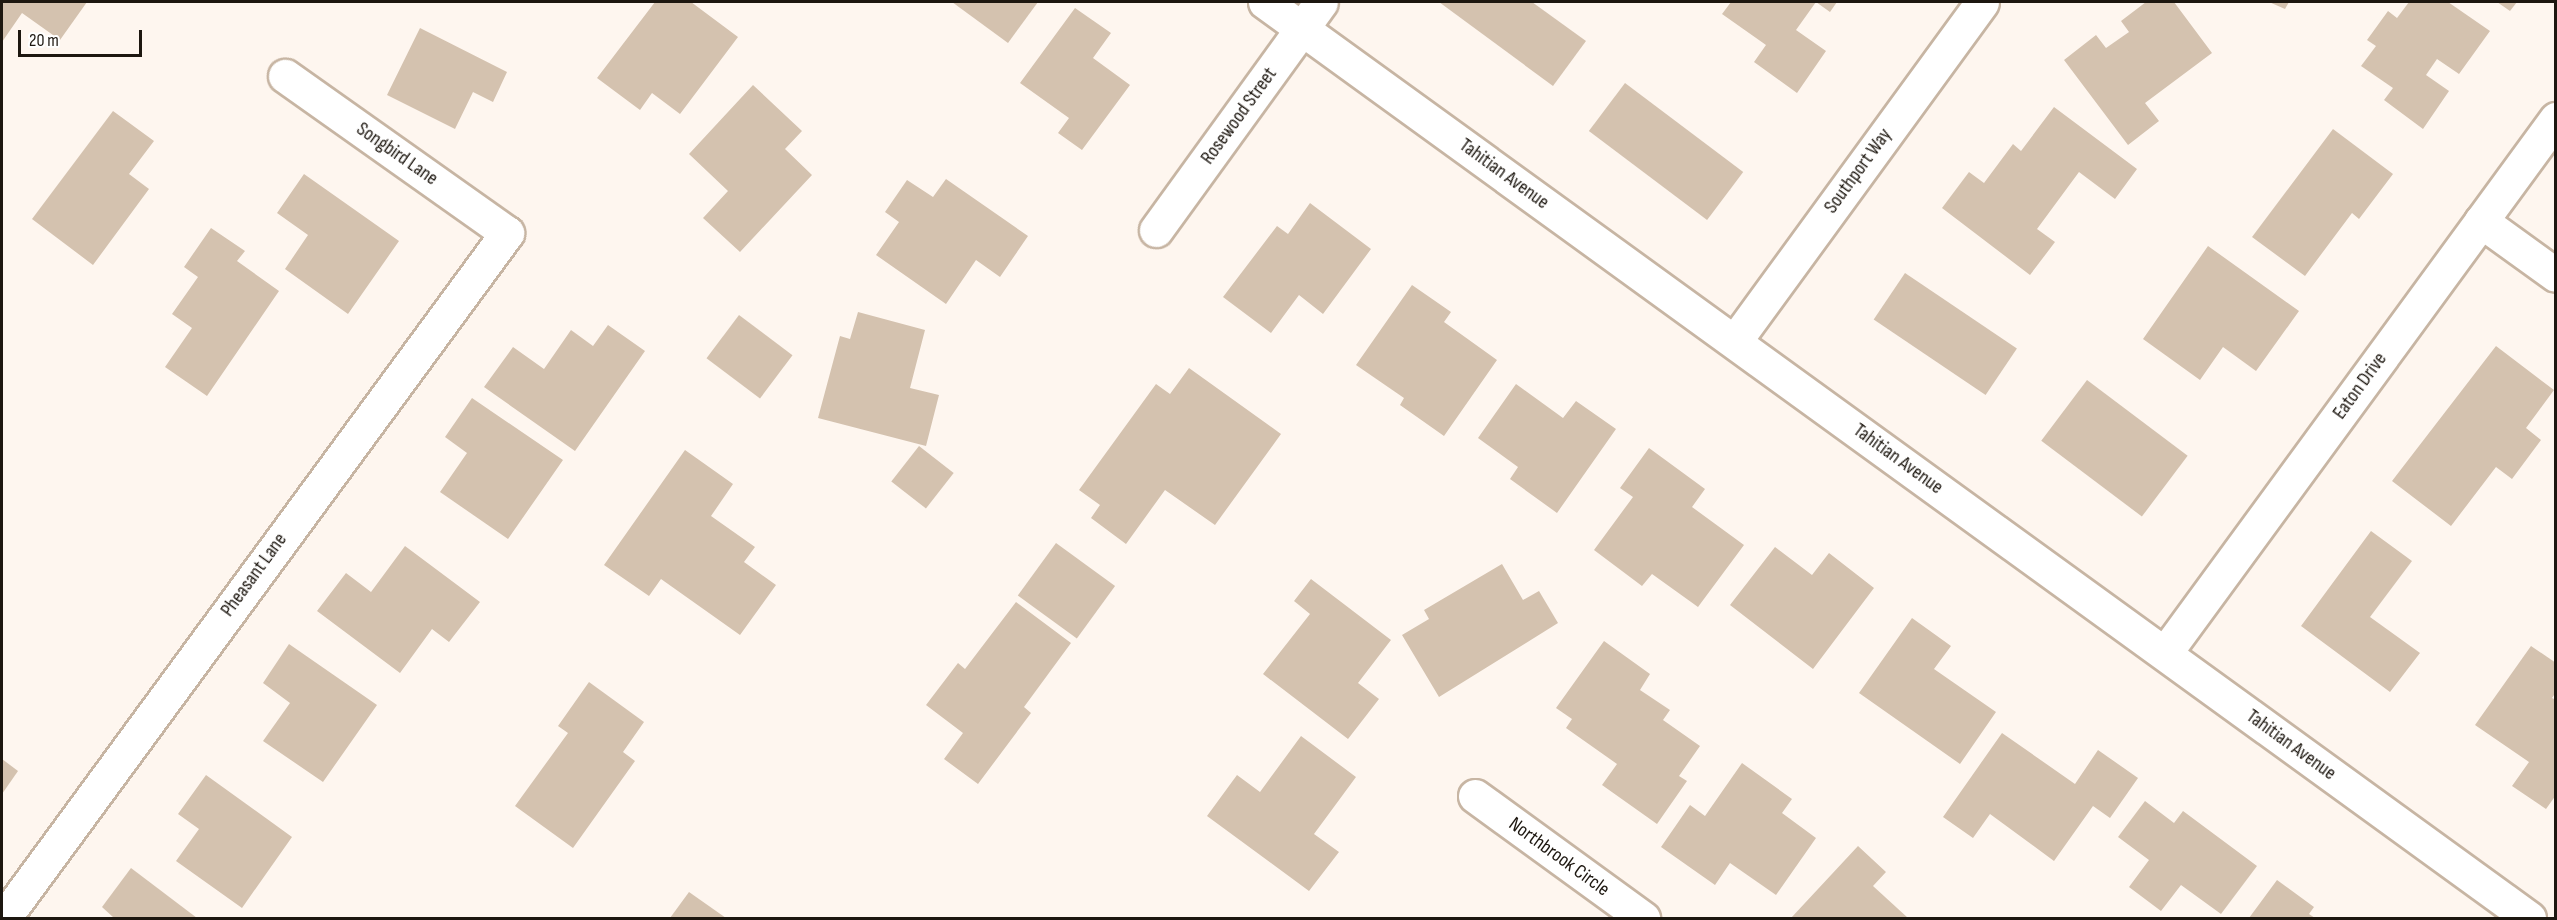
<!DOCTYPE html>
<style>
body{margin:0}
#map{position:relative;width:2557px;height:920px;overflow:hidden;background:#fef6ef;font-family:"Sofia Sans Condensed",sans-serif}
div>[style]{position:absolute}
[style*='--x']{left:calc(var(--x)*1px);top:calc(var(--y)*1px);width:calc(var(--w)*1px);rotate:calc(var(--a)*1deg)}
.building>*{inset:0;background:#d4c2af;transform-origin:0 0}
.roads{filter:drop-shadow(2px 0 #c7b5a3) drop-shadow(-2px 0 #c7b5a3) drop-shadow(0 2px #c7b5a3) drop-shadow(0 -2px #c7b5a3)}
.minor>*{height:33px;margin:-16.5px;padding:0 16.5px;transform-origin:16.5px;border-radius:16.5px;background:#fff}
span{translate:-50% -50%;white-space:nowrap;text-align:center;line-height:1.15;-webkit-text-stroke:4.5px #fff;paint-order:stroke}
.street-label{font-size:20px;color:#1d1710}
.frame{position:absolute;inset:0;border:3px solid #1d1710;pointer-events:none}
.scale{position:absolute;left:18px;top:30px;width:124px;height:27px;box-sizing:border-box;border:3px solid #1d1710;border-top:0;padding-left:8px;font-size:18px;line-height:21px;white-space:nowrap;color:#1d1710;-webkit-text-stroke:4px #fff;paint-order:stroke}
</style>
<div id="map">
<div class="building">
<i style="clip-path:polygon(2px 2px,87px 2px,60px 40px,22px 13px,2px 42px)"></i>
<i style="clip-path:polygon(655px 2px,691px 2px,738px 37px,680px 114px,652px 93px,640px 110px,597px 78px)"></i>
<i style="clip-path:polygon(952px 2px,1038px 2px,1008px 43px)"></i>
<i style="clip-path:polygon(1439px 2px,1532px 2px,1586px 41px,1553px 86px)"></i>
<i style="clip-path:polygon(1731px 2px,1837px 2px,1830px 12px,1816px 2px,1796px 30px,1826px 51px,1797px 93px,1754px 62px,1766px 45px,1722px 14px)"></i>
<i style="clip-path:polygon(2146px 2px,2174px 2px,2212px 53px,2145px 103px,2159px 121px,2128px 145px,2064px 60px,2096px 35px,2106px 48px,2129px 32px,2121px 21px)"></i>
<i style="clip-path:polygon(2269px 2px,2289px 2px,2285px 9px)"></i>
<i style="clip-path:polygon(2409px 2px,2448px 2px,2490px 31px,2459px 74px,2437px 59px,2426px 75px,2449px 91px,2423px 129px,2384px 100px,2393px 88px,2361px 66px,2376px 46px,2367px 40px,2388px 11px,2397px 18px)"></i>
<i style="clip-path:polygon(2497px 2px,2517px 2px,2510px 11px)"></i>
<i style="clip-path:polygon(1075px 8px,1111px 33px,1093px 58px,1130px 85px,1082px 150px,1058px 133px,1069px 118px,1020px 83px)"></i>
<i style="clip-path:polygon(420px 28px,507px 72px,493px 102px,473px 92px,455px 129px,387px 95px)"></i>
<i style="left:1625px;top:83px;width:148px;height:60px;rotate:37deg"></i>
<i style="clip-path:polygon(753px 85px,802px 131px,785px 149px,812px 175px,740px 252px,703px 218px,728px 191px,689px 154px)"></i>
<i style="clip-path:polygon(2054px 107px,2137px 169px,2115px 199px,2079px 172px,2037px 229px,2055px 242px,2030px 275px,1942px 208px,1969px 172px,1984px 183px,2013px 144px,2021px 151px)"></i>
<i style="clip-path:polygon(113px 111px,154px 141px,129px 174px,149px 189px,93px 265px,32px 219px)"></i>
<i style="clip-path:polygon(2333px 129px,2393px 174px,2359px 219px,2352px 213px,2305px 276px,2252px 237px)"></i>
<i style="clip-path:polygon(304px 174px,399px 241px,348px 314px,285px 269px,308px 235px,277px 213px)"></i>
<i style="clip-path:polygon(946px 179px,1028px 236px,1000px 277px,976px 260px,946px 304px,876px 255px,899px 222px,885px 212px,907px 180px,933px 197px)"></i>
<i style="clip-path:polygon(1310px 203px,1371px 249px,1323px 314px,1299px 295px,1271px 333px,1223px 297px,1277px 226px,1288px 234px)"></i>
<i style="clip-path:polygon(211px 228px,245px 251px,237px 261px,279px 291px,207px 396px,165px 367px,192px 328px,172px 314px,198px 277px,184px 267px)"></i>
<i style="clip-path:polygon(2208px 246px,2299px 311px,2256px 371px,2223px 347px,2200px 380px,2143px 339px)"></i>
<i style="left:1905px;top:273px;width:135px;height:56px;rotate:34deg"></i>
<i style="clip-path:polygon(1412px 285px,1451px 312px,1444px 322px,1497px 360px,1444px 436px,1400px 405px,1404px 398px,1356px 365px)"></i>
<i style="clip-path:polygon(858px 312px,925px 330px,910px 388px,939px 395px,926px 446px,818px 418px,840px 336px,850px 339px)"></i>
<i style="left:739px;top:315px;width:67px;height:54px;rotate:37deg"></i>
<i style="clip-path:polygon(608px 325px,645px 351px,575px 451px,484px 387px,513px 347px,544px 369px,571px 330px,593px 346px)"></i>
<i style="clip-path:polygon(2496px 346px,2554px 390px,2526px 428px,2541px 440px,2512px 479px,2496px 467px,2451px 526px,2392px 481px)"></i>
<i style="clip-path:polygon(1189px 368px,1281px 434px,1215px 525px,1165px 490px,1126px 544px,1091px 518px,1100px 505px,1079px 490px,1156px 384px,1170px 394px)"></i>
<i style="left:2087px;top:380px;width:126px;height:76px;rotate:37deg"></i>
<i style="clip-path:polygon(1516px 384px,1563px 418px,1576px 401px,1616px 429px,1557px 513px,1510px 479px,1518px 467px,1478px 438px)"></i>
<i style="clip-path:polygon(472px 398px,563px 460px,508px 539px,440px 492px,467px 453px,445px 437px)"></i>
<i style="left:919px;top:446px;width:44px;height:45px;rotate:38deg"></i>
<i style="clip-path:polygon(1649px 448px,1705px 489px,1692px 507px,1744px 545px,1698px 607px,1652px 574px,1642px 586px,1594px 550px,1633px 497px,1620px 488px)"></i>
<i style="clip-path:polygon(685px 450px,733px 484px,711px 516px,755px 547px,744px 562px,776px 585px,740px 635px,661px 579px,649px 596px,604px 565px)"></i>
<i style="clip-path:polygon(2371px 531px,2412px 561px,2370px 617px,2420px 653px,2390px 692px,2301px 626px)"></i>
<i style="left:1056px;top:543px;width:73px;height:65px;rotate:36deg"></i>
<i style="clip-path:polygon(405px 546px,480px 602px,449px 642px,432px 629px,400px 673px,317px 611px,346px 573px,371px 592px)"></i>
<i style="clip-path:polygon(1775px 547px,1812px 575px,1829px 553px,1874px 588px,1813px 669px,1730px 605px)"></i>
<i style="clip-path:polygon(1502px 564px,1523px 600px,1539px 591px,1558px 623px,1439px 697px,1402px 635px,1429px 619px,1424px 610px)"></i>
<i style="clip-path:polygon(1311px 579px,1391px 640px,1358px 683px,1379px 699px,1348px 739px,1263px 674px,1310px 614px,1294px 601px)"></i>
<i style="clip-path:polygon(1016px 602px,1071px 643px,1024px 707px,1031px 713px,978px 784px,944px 759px,963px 733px,926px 705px,958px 663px,965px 669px)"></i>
<i style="clip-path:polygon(1912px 618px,1951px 646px,1934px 669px,1996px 712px,1960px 764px,1859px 693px)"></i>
<i style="clip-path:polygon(1604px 641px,1650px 674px,1640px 690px,1670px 710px,1663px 720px,1700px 746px,1679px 776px,1687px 781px,1657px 824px,1602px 785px,1617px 764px,1566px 728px,1572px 719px,1556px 708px)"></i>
<i style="clip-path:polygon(289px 644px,377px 705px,323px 782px,263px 741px,290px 703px,263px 683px)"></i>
<i style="clip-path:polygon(2531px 646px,2556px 663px,2556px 692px,2552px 698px,2556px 700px,2556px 795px,2546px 809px,2512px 786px,2529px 762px,2475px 725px)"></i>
<i style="clip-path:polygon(589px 682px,644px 722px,623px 752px,635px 761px,573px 848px,515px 806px,568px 733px,558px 726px)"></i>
<i style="clip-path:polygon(2002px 733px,2075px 784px,2098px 750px,2138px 778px,2110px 818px,2093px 806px,2054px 861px,1990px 814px,1973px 838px,1943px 817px)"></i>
<i style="clip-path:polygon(1301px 736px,1356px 777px,1314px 834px,1339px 852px,1309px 891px,1207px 816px,1237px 775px,1260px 792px)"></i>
<i style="clip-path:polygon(2px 759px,18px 771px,2px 794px)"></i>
<i style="clip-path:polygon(1742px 763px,1792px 799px,1782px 813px,1816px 838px,1776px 895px,1730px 863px,1715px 885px,1661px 847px,1690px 805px,1705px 816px)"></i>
<i style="clip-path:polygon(206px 775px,292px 837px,242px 908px,176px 861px,199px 829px,178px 814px)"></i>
<i style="clip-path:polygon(2145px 801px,2174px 823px,2183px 811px,2257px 866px,2221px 914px,2181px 885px,2161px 911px,2129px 887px,2149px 860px,2118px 837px)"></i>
<i style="clip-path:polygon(1858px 846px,1886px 872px,1873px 886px,1908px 918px,1791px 918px)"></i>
<i style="clip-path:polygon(131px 868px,197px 918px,114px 918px,102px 907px)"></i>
<i style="clip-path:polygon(2277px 880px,2314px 907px,2309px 914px,2315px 918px,2249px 918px)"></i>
<i style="clip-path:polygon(689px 892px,726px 918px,670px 918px)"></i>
</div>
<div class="roads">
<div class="minor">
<i style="--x:1265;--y:2;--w:1561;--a:35.93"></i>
<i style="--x:2481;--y:221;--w:92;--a:35.8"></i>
<i style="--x:1156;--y:230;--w:281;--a:-54.1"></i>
<i style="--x:1735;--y:341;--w:419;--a:-53.9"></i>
<i style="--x:2165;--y:653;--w:662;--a:-53.79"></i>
<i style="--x:1475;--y:796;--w:208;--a:36"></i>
<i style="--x:4;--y:918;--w:850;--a:-53.71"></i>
<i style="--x:507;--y:233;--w:272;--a:-144.7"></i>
</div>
</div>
<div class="street-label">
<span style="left:1239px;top:116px;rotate:-54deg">Rosewood Street</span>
<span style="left:397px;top:154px;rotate:35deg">Songbird Lane</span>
<span style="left:1858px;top:171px;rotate:-54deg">Southport Way</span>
<span style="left:1504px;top:174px;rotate:36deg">Tahitian Avenue</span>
<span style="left:2360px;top:386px;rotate:-54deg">Eaton Drive</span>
<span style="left:1898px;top:459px;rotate:36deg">Tahitian Avenue</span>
<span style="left:254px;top:575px;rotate:-54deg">Pheasant Lane</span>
<span style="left:2291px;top:745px;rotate:36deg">Tahitian Avenue</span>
<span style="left:1559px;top:857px;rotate:36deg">Northbrook Circle</span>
</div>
<div class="frame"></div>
<div class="scale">20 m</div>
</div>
